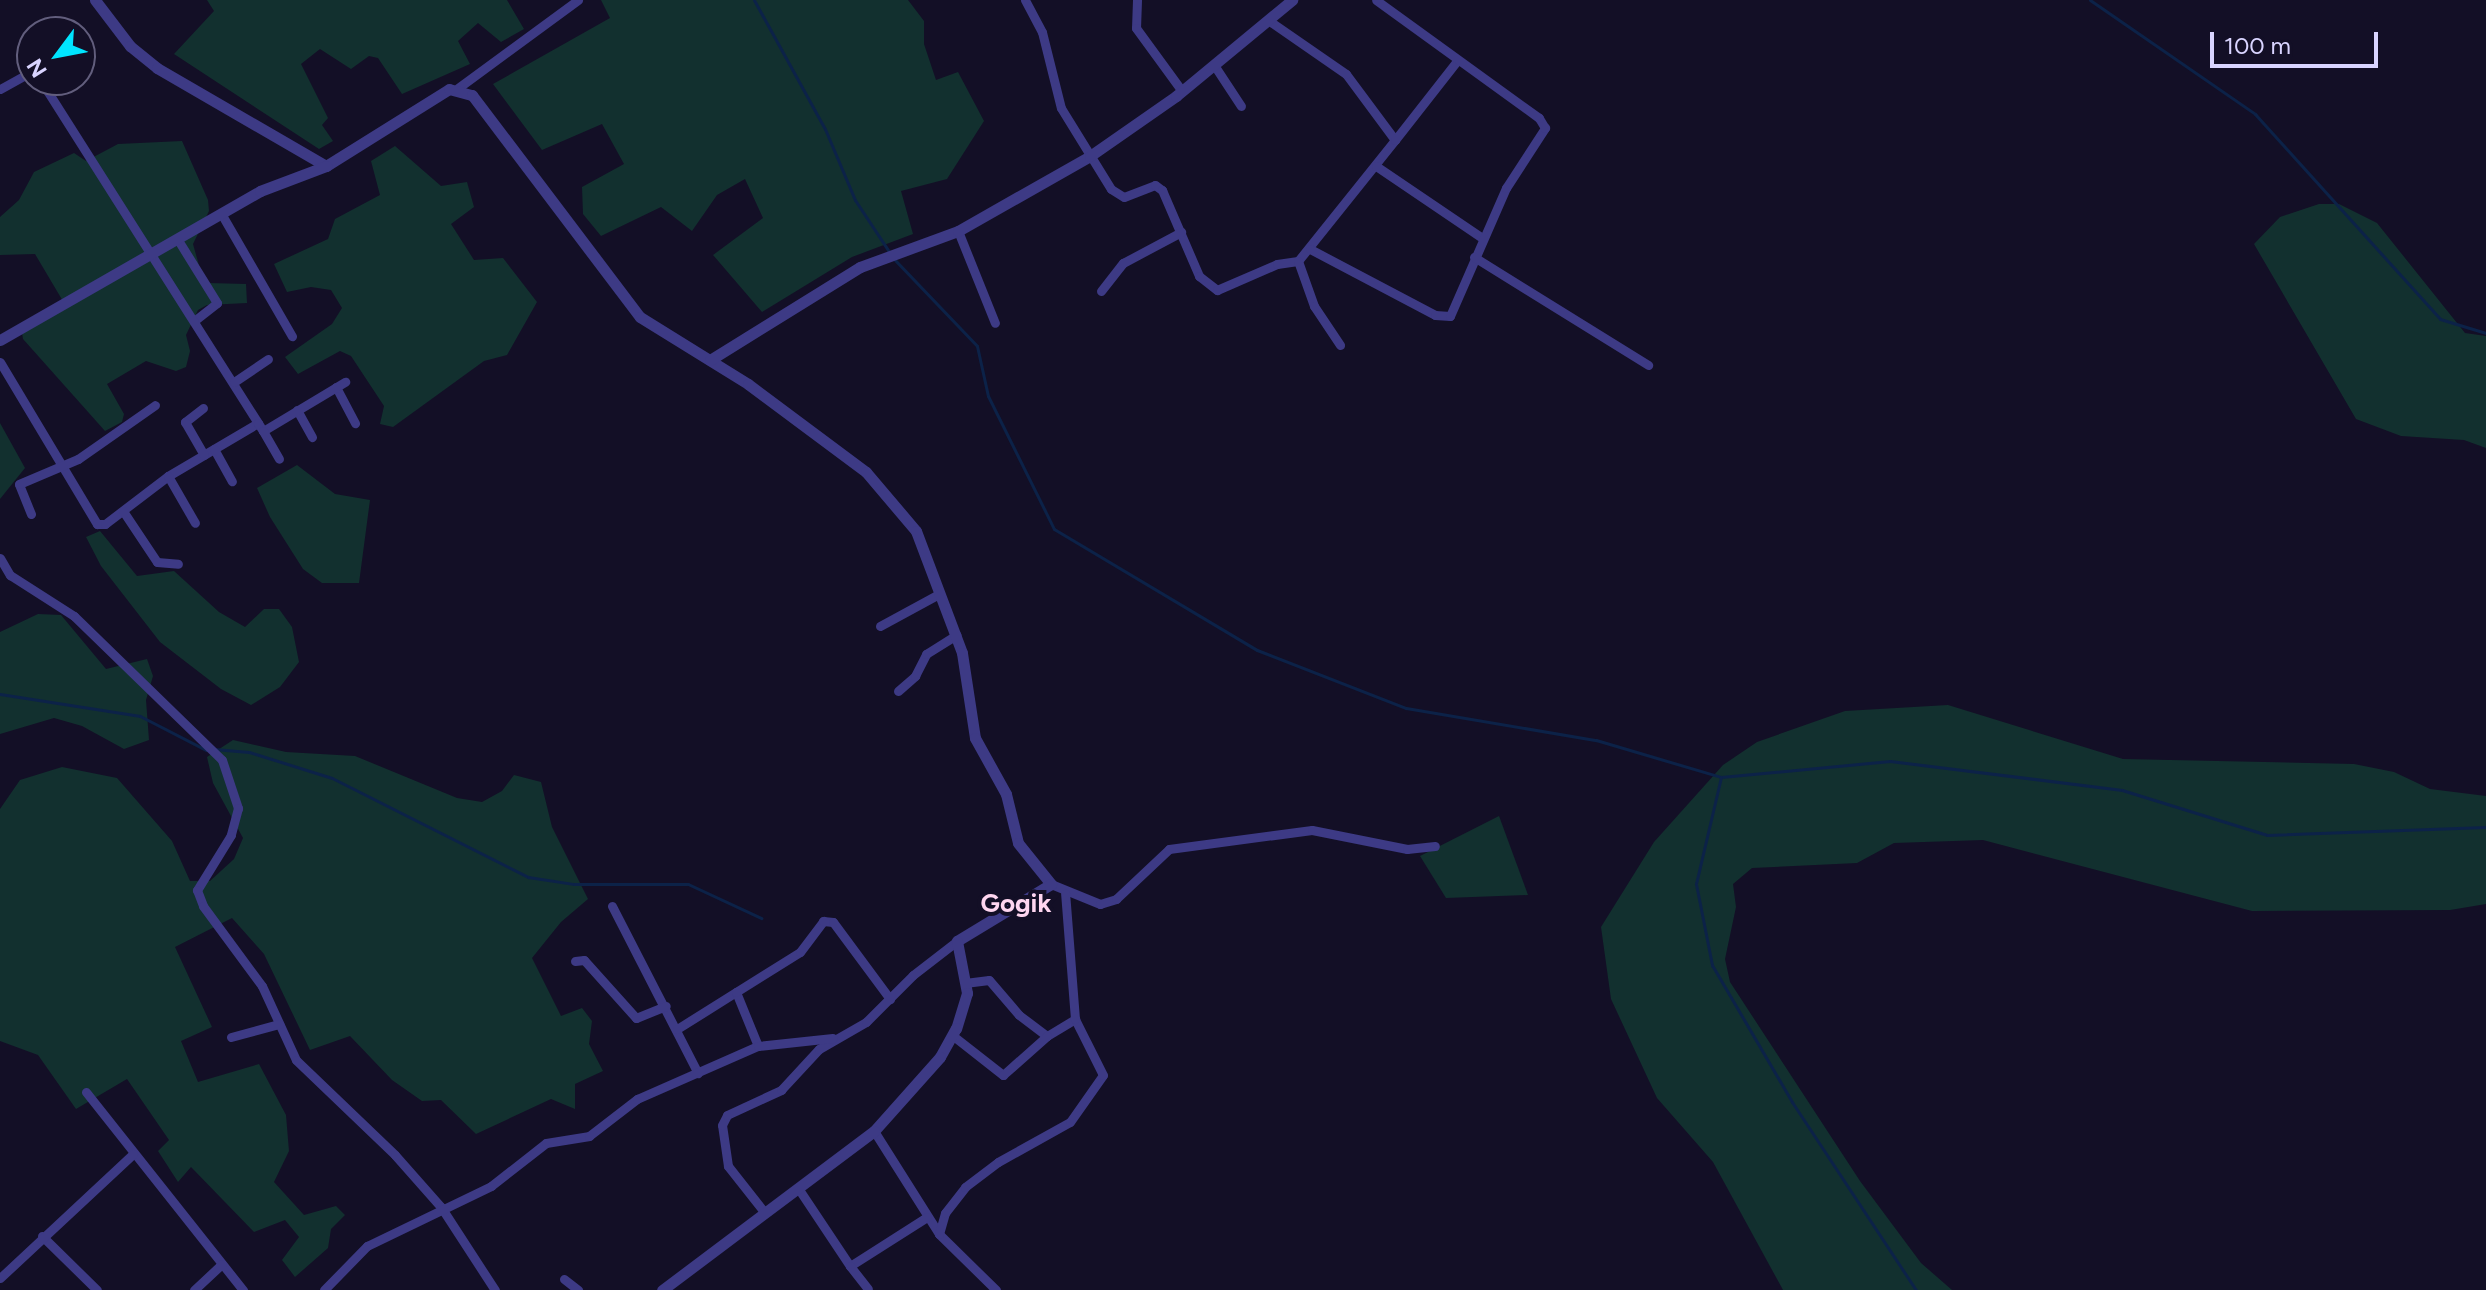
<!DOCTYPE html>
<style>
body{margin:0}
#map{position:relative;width:2486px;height:1290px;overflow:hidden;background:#130f26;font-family:Figtree,sans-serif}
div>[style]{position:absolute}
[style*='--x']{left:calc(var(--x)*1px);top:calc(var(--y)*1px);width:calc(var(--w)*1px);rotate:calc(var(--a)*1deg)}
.green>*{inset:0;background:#12302f}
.stream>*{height:3px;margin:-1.5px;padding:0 1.5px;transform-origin:1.5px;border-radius:1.5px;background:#0c2248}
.minor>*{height:9px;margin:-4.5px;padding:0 4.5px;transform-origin:4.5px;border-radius:4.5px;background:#3d3a85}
.tertiary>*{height:11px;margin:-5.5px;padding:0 5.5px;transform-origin:5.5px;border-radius:5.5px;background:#3d3a85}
span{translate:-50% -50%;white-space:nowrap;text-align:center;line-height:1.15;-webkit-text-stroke:8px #130f26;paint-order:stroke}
.quarter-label{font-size:26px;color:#ffd6f0;font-weight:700}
.north{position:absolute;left:16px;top:16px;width:80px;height:80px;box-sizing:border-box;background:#130f26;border:2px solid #625e7d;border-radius:50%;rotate:238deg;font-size:22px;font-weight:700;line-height:32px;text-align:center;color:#d9d4ff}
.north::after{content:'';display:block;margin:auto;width:28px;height:36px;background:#00e5ff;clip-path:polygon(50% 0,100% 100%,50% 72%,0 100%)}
.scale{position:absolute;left:2210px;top:32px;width:168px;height:36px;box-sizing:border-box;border:4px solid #d9d4ff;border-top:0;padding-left:10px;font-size:24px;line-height:28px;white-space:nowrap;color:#d9d4ff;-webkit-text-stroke:6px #130f26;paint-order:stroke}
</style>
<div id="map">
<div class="green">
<i style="clip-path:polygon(207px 0,507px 0,524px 29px,501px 42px,478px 23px,458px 41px,470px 64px,402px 94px,378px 58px,369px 56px,351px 69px,320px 49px,301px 64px,328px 118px,322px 125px,333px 141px,319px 149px,174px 54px,214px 11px)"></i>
<i style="clip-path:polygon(601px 0,908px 0,924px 21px,924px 44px,936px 80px,958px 72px,984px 121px,947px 179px,901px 191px,913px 234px,852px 257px,762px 312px,713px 255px,763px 218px,745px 179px,717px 195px,692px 231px,661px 207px,601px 236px,583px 214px,582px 187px,624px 164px,602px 124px,542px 150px,493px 84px,610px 18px)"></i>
<i style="clip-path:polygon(182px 141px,208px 200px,209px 211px,193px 244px,200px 269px,208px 283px,246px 284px,247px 303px,207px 305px,198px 310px,186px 335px,190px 351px,186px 367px,176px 371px,146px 361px,107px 384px,124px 414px,122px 422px,105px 431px,23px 339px,22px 333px,67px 308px,35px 254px,0 255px,0 217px,19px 200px,34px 172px,74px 153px,86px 161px,118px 144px)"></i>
<i style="clip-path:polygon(395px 146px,441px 186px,467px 182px,474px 207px,451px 224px,474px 260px,503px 258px,537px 302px,507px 355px,484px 361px,393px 427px,380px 424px,384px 406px,351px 356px,340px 351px,298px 374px,285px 357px,332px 324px,342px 308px,331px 290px,311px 287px,287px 292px,274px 264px,328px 239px,335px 219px,380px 195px,371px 161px)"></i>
<i style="clip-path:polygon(2319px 204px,2339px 204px,2377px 223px,2465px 333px,2486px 336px,2486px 448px,2464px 440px,2401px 436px,2356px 419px,2254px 244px,2280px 217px)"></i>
<i style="clip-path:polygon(0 423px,25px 468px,0 499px)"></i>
<i style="clip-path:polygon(297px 465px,335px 494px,370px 500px,359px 583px,322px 583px,303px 569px,270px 517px,257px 488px)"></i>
<i style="clip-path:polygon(100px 531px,137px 576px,174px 571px,219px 612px,245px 627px,264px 609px,279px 609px,292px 627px,299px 662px,280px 687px,251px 705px,221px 689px,160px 642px,101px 566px,86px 537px)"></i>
<i style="clip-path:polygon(38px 614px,61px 615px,106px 669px,147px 659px,153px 676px,146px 700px,149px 740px,124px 749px,82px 726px,54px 718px,0 734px,0 632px)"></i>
<i style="clip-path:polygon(1948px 705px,2123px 759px,2354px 764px,2394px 772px,2430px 789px,2486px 796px,2486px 904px,2450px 910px,2252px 911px,1983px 840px,1894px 843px,1857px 863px,1752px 868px,1733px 884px,1736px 907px,1725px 959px,1730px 982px,1860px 1181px,1921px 1263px,1952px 1290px,1783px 1290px,1713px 1162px,1657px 1098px,1611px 999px,1601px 927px,1654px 842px,1723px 765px,1757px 742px,1845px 711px)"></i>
<i style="clip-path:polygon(233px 740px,286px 752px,355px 756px,457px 798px,482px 802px,502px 791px,514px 775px,541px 782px,552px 827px,588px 899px,561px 922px,532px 958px,561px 1016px,582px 1008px,592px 1021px,589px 1044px,603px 1071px,575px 1084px,575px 1109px,551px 1099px,476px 1134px,441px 1100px,422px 1101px,392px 1080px,350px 1036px,310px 1050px,264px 954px,232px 918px,175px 947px,212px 1027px,181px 1041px,198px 1082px,259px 1064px,286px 1115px,289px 1151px,274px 1182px,304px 1215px,336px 1206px,345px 1215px,331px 1229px,328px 1248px,295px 1277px,282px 1260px,299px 1237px,285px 1220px,254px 1232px,191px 1167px,178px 1182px,158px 1151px,169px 1140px,127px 1079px,76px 1109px,38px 1055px,0 1041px,0 809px,20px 780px,62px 767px,117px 778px,172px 841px,190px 881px,210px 881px,234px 859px,243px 838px,213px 783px,207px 757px)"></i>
<i style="clip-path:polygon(1499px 816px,1528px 895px,1446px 898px,1420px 856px)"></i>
</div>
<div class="stream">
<i style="--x:754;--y:0;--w:147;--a:61.2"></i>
<i style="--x:825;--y:129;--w:77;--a:67.1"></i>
<i style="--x:855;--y:200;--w:64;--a:56.6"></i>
<i style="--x:2090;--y:0;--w:201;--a:34.6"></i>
<i style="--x:2255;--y:114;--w:276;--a:47.9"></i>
<i style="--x:2440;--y:319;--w:48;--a:16.9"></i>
<i style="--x:894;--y:259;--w:120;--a:46.3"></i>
<i style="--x:977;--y:346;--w:51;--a:77.6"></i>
<i style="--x:988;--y:396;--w:148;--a:63.6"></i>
<i style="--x:1054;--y:529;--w:236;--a:30.8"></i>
<i style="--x:1257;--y:650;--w:160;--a:21.3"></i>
<i style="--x:1406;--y:708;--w:193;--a:9.6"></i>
<i style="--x:1596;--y:740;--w:130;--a:16.5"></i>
<i style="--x:1721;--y:777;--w:170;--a:-5.4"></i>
<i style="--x:1890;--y:761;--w:234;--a:7.1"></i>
<i style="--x:2122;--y:790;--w:152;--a:17.2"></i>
<i style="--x:2267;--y:835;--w:219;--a:-2.1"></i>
<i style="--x:0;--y:694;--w:142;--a:8.9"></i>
<i style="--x:140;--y:716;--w:74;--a:27.3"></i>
<i style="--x:214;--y:749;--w:35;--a:5"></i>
<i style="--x:249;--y:752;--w:87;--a:17.4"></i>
<i style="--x:332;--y:778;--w:220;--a:26.8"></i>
<i style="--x:528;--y:877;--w:47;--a:8.7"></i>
<i style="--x:574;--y:884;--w:114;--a:0"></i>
<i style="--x:688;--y:884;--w:81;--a:25"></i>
<i style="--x:1721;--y:777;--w:110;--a:103.2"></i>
<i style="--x:1696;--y:884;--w:83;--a:78.8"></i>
<i style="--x:1712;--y:965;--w:159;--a:59.7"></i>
<i style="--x:1792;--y:1102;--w:225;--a:56.6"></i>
</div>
<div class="minor">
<i style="--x:1025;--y:0;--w:36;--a:62"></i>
<i style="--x:1042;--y:32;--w:78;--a:76"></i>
<i style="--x:1061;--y:108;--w:95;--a:58.3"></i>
<i style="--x:1111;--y:189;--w:15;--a:32"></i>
<i style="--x:1124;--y:197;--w:33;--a:-21"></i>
<i style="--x:1155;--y:185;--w:9;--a:36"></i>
<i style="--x:1162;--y:190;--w:94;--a:66.7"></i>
<i style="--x:1199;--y:276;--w:23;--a:38"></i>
<i style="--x:1217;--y:290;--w:65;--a:-23.4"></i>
<i style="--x:1277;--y:264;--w:21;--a:-8"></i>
<i style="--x:1298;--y:261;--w:155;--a:-51.3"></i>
<i style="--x:1395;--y:140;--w:82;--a:-126.6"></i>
<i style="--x:1346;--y:74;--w:95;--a:-145.3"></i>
<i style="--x:1137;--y:0;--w:28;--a:92"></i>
<i style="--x:1136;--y:28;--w:78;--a:53.9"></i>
<i style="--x:1214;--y:65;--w:49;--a:56.6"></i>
<i style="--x:458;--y:88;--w:149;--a:-36.3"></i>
<i style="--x:0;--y:89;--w:37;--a:-29"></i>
<i style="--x:1395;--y:140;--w:100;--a:-51.9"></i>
<i style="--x:1376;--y:166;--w:127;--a:34.1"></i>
<i style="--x:222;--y:215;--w:140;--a:60"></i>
<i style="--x:958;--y:231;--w:99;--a:68.1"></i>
<i style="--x:178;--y:240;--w:74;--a:58.2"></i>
<i style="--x:217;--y:303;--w:28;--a:142"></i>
<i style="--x:1310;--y:249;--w:141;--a:27.8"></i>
<i style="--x:1435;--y:315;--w:15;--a:4"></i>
<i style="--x:1450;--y:316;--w:140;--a:-66.4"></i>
<i style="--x:1506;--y:188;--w:72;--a:-57"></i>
<i style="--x:1545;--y:128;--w:12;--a:-121"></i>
<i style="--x:1539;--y:118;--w:201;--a:-144.1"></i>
<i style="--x:1474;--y:257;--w:205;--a:31.8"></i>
<i style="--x:1298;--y:261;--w:48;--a:70.4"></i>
<i style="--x:1314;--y:306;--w:47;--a:56.3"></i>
<i style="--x:1101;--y:291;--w:36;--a:-52"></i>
<i style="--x:1123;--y:263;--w:66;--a:-28.1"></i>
<i style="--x:0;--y:362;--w:189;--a:59.1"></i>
<i style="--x:97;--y:524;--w:8;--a:0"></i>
<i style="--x:105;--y:524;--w:79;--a:-37.3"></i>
<i style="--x:168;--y:476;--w:104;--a:-30.5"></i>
<i style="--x:258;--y:423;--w:406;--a:-122.4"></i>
<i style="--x:234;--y:382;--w:41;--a:-34.1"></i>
<i style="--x:336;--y:387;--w:41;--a:62.2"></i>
<i style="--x:203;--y:408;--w:23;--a:142"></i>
<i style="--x:185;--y:422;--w:38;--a:60"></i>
<i style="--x:297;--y:410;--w:31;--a:61"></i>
<i style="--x:258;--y:423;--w:9;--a:58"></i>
<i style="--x:263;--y:431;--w:96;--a:-30.9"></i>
<i style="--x:263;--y:431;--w:32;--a:60"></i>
<i style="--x:214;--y:449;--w:37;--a:61"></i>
<i style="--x:168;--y:476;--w:54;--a:60.1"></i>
<i style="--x:123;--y:511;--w:61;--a:56.3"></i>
<i style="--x:157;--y:562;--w:21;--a:5"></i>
<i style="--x:31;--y:514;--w:32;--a:-112"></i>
<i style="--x:19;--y:484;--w:64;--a:-23"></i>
<i style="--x:78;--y:459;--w:94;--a:-35"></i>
<i style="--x:0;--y:558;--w:20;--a:60"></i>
<i style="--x:10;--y:575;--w:76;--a:32.6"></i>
<i style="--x:74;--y:616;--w:206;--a:44.2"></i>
<i style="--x:222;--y:760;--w:51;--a:71.6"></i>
<i style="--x:238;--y:808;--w:28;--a:105"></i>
<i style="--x:231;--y:835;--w:65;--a:121.7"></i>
<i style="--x:197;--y:890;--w:17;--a:69"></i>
<i style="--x:203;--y:906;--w:99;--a:53.6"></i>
<i style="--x:262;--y:986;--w:81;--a:65.3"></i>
<i style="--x:296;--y:1060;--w:137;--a:43.8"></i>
<i style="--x:395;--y:1155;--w:69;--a:48.5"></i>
<i style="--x:441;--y:1207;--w:99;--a:57"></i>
<i style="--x:880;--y:626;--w:67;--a:-28.5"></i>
<i style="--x:898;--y:691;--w:23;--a:-41"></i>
<i style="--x:915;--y:676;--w:25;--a:-63"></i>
<i style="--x:926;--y:654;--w:36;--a:-32"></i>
<i style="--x:1051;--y:884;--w:53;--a:22.2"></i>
<i style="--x:1100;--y:904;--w:17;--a:-17"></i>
<i style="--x:1116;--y:899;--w:73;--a:-43.3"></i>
<i style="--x:1169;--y:849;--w:144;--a:-7.6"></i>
<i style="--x:1312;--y:830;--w:97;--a:11.3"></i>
<i style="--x:1407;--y:849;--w:28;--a:-6"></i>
<i style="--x:612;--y:906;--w:188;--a:62.8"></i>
<i style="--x:575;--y:961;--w:9;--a:-6"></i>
<i style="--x:584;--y:960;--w:78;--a:48.1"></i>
<i style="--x:636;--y:1018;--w:32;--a:-22"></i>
<i style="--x:965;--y:983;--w:24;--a:-7"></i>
<i style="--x:989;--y:980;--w:46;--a:49.4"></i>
<i style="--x:1019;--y:1015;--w:35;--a:37"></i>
<i style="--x:1047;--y:1036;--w:33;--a:-31"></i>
<i style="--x:677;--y:1029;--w:70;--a:-32.1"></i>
<i style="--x:952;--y:1035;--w:65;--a:38.1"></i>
<i style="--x:1003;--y:1075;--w:59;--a:-41.6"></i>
<i style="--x:231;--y:1037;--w:50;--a:-15.2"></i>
<i style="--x:758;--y:1046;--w:58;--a:-112.2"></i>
<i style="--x:736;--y:992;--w:75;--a:-32"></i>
<i style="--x:800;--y:952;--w:39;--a:-53"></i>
<i style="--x:823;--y:921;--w:10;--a:6"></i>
<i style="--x:833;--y:922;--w:96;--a:53.5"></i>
<i style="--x:86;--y:1092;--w:253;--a:51.6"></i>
<i style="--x:874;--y:1131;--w:122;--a:57.7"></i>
<i style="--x:939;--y:1234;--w:80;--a:44.5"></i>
<i style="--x:798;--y:1188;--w:94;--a:56.3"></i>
<i style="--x:850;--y:1266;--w:91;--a:-32.5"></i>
<i style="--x:765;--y:1213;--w:60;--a:-128.2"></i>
<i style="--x:728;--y:1166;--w:41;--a:-98.3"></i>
<i style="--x:722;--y:1125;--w:11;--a:-63"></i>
<i style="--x:727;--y:1115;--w:60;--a:-24.8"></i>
<i style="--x:781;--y:1090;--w:56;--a:-47.2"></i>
<i style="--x:819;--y:1049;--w:54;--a:-29.9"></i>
<i style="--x:866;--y:1022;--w:66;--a:-45"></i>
<i style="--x:913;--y:975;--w:56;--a:-37.7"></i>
<i style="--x:939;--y:1234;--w:22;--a:-74"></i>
<i style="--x:945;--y:1213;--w:33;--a:-52"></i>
<i style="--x:965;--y:1187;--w:41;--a:-37.1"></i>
<i style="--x:998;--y:1162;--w:82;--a:-29.1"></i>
<i style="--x:1070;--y:1122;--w:57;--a:-54.9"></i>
<i style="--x:1103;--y:1075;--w:63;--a:-116.6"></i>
<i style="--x:1075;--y:1019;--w:126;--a:-94.5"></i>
<i style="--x:42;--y:1236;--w:77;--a:44.5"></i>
<i style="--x:850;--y:1266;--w:29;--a:52"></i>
<i style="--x:0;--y:1278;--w:182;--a:-43"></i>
<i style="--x:564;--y:1279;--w:18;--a:38"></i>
<i style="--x:194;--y:1290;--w:38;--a:-43"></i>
<i style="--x:324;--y:1290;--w:62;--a:-45.7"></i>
<i style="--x:367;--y:1246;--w:138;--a:-25.8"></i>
<i style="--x:491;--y:1186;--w:70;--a:-38"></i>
<i style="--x:546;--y:1143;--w:44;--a:-9.2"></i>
<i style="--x:589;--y:1136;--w:61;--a:-37.6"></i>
<i style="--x:637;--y:1099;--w:132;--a:-23.7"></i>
<i style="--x:758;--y:1046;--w:75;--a:-6.1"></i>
</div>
<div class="tertiary">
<i style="--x:95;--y:0;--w:58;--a:52.7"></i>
<i style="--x:130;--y:46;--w:35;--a:39"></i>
<i style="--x:157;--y:68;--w:195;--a:30.1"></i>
<i style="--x:326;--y:166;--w:145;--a:-32"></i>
<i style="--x:449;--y:89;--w:24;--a:15"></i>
<i style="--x:472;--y:95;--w:278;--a:52.9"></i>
<i style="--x:640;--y:317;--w:127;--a:31.8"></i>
<i style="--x:748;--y:384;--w:147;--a:36.7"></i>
<i style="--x:866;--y:472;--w:77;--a:49.7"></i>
<i style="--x:916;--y:531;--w:130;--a:69.3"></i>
<i style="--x:962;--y:653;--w:86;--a:81.3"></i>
<i style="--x:975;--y:738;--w:64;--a:61"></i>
<i style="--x:1006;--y:794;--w:50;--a:76.2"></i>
<i style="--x:1018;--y:843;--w:53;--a:51.2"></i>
<i style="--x:1051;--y:884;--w:110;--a:148.8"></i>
<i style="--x:957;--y:941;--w:53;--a:79.1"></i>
<i style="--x:967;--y:993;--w:37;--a:107"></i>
<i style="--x:956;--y:1028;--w:33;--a:119"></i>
<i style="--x:940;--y:1057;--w:99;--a:131.7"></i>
<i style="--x:874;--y:1131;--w:265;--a:143.1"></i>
<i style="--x:0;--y:340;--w:300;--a:-29.8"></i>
<i style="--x:260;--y:191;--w:71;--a:-20.7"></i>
<i style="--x:710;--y:360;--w:176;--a:-31.8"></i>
<i style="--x:860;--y:267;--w:104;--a:-20.2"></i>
<i style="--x:958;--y:231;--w:152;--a:-29.6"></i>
<i style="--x:1090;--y:156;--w:105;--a:-34.9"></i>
<i style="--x:1176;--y:96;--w:151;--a:-39.6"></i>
</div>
<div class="quarter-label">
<span style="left:1016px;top:904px">Gogik</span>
</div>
<div class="north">N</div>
<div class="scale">100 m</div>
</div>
